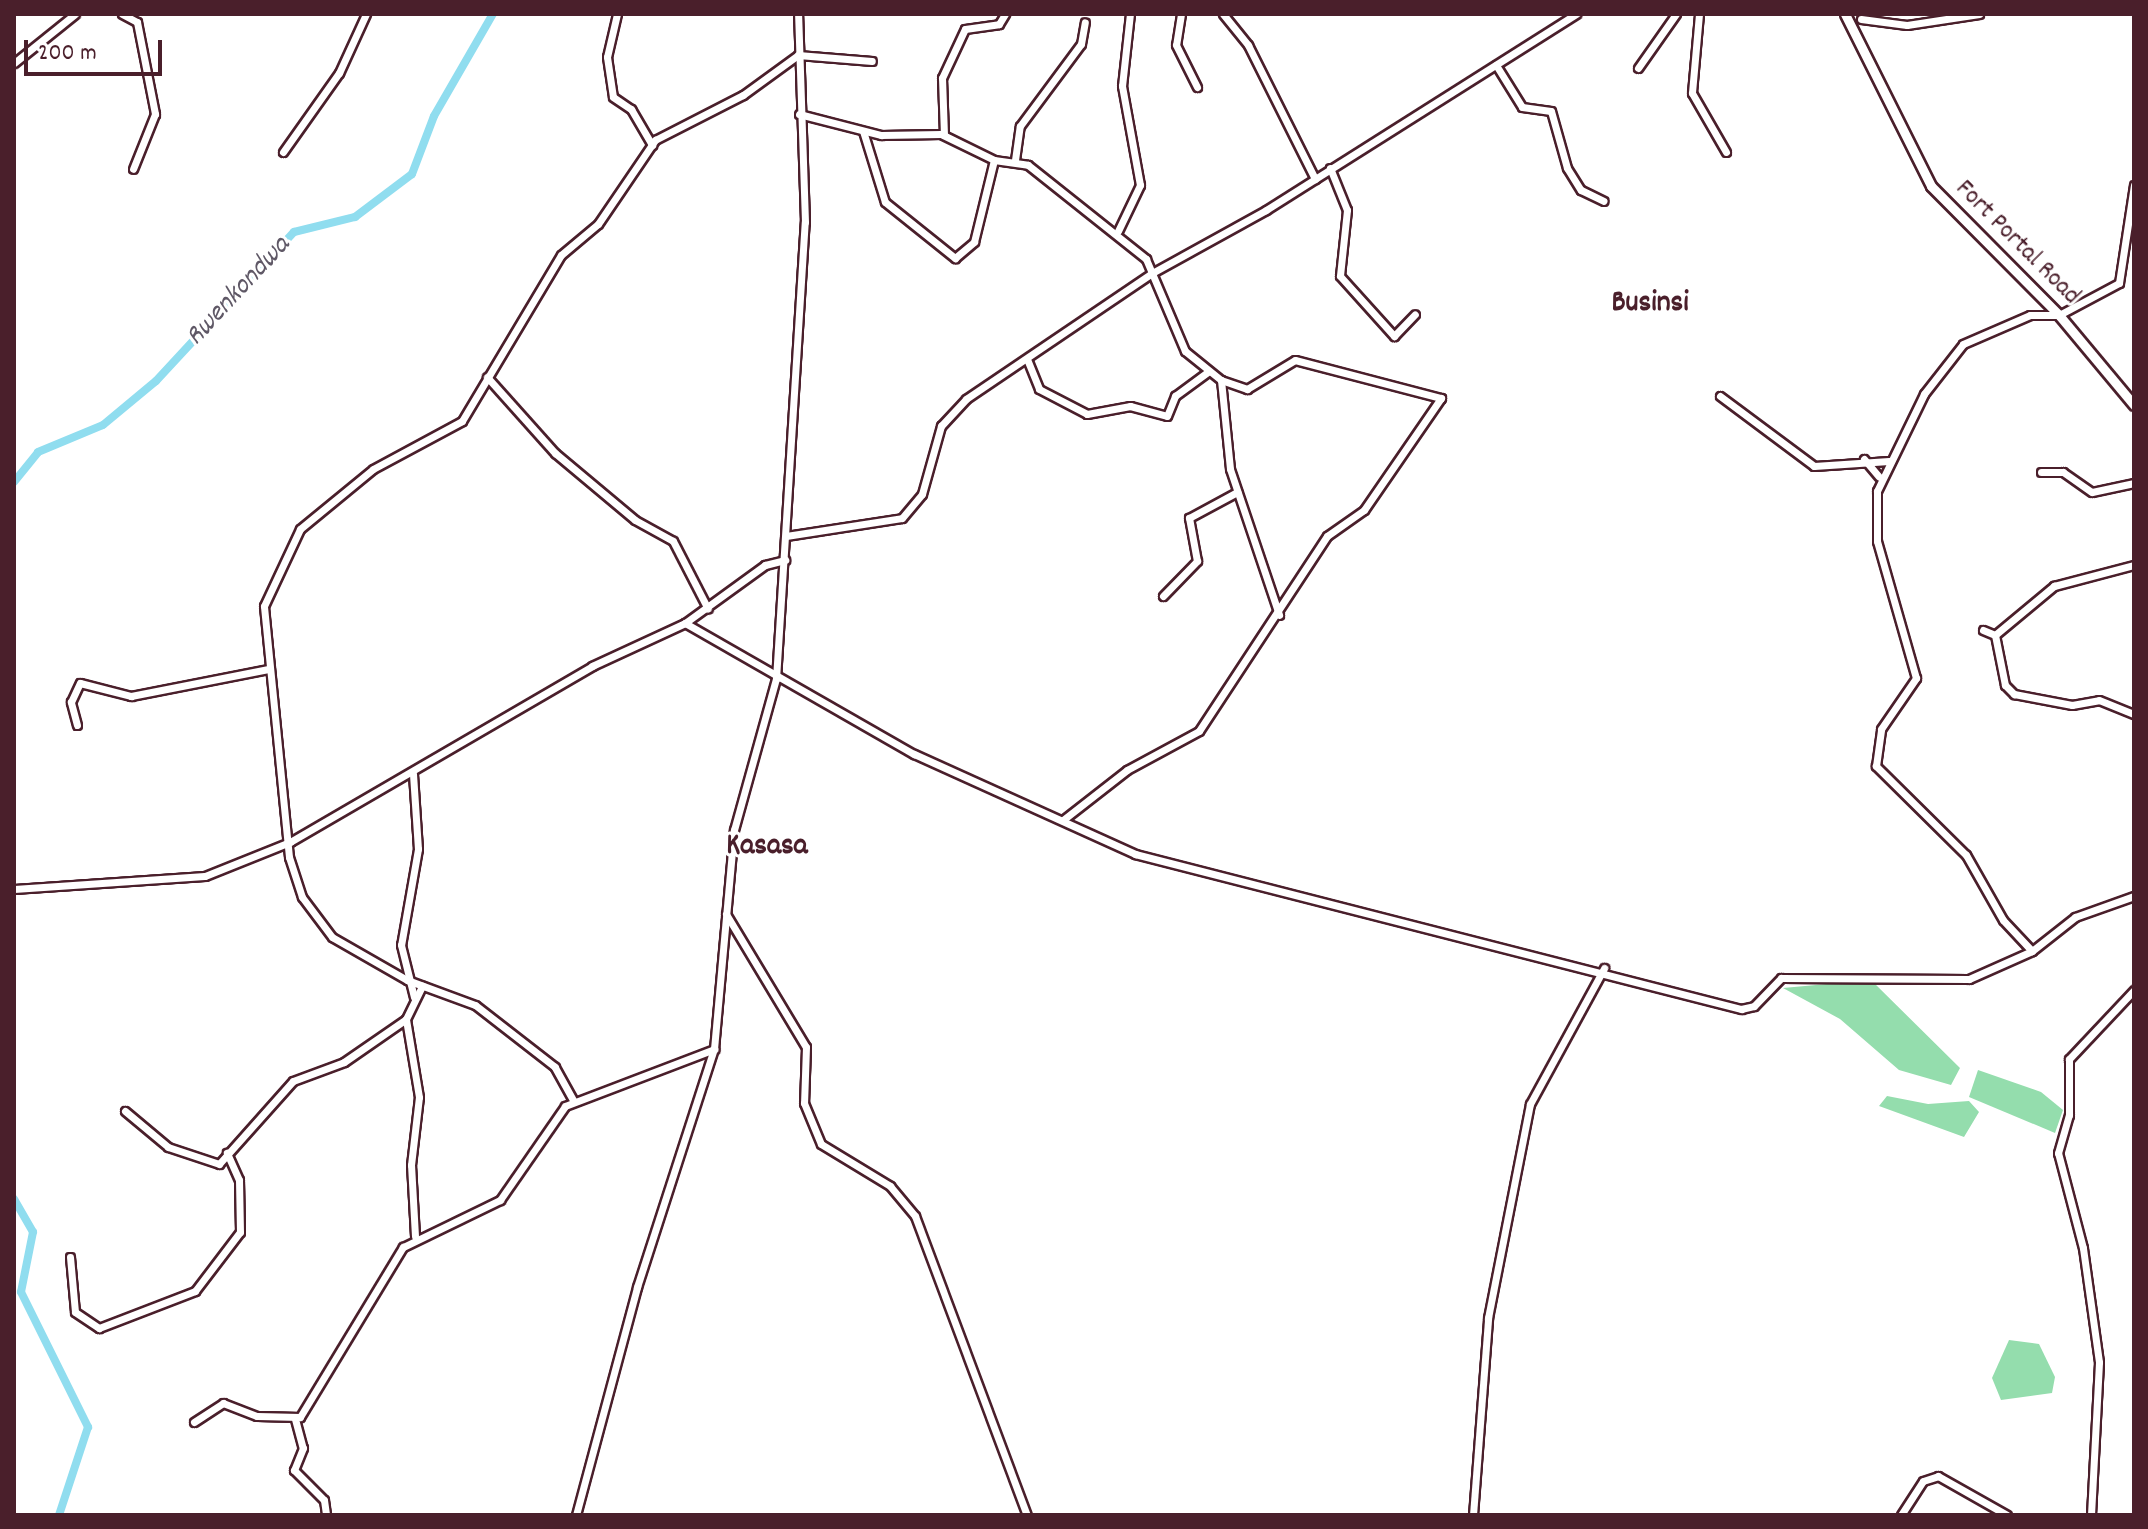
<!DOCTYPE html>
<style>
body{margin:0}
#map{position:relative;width:2148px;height:1529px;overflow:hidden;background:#fff;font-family:Dekko,sans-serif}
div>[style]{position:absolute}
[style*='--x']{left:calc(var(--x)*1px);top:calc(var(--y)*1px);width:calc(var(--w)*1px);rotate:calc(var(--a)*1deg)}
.green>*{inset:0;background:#94ddad}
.river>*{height:8px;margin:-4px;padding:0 4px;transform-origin:4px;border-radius:4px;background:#90ddef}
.roads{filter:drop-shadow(2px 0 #4a1f2b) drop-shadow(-2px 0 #4a1f2b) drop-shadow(0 2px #4a1f2b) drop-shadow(0 -2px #4a1f2b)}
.minor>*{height:7px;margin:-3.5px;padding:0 3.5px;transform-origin:3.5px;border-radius:3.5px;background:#fff}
.major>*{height:9px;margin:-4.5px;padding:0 4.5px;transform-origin:4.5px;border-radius:4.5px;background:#fff}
span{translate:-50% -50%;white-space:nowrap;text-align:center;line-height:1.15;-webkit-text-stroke:6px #fff;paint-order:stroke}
.street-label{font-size:26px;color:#4a1f2b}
.water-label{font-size:28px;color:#5f5866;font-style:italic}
.quarter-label{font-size:30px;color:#4a1f2b;font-weight:700}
.frame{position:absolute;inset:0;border:16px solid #4a1f2b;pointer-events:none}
.scale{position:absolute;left:24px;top:40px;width:138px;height:36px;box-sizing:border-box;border:4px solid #4a1f2b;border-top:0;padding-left:10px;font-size:24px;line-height:28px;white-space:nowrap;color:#4a1f2b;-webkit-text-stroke:6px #fff;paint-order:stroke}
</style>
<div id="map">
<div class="green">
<i style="clip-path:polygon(1871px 980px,1960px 1068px,1951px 1085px,1899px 1070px,1840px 1019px,1783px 988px)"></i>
<i style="clip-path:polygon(1978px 1070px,2041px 1092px,2063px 1110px,2055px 1133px,1969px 1097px)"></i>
<i style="clip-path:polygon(1887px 1096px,1928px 1104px,1969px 1101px,1979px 1112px,1964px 1137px,1879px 1106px)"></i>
<i style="clip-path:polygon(2009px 1340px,2039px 1344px,2055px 1377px,2052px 1393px,2001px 1400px,1992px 1378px)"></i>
</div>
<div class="river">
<i style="--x:14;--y:482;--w:38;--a:-51"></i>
<i style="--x:38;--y:452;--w:70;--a:-22.6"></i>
<i style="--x:103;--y:425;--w:69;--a:-39.7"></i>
<i style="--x:156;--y:381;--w:203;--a:-47.2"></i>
<i style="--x:294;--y:232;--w:63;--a:-13.8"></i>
<i style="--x:355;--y:217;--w:71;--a:-37"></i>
<i style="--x:412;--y:174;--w:62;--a:-69.2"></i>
<i style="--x:434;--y:116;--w:118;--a:-60"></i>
<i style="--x:14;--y:1199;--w:38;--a:60"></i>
<i style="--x:33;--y:1232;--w:61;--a:101.3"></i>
<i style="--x:21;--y:1292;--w:151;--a:63.6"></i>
<i style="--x:88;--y:1427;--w:93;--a:108.2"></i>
</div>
<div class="roads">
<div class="minor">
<i style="--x:122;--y:14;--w:17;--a:28"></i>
<i style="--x:137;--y:22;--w:94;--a:78.9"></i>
<i style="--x:155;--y:114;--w:59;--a:111.8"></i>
<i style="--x:617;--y:14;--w:44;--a:103.1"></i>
<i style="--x:607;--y:57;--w:40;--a:81.5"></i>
<i style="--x:613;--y:97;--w:22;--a:34"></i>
<i style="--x:631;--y:109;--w:42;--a:59.7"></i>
<i style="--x:1181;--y:14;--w:31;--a:99"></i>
<i style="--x:1176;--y:45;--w:47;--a:63.4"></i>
<i style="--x:1223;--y:14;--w:40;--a:51"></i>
<i style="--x:1248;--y:45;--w:150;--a:63.4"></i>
<i style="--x:1699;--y:14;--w:79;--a:95.1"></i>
<i style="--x:1692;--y:93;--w:68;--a:60"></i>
<i style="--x:1861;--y:19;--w:46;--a:7.4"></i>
<i style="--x:1907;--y:25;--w:73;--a:-8.7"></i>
<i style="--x:14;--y:63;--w:78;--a:-38.8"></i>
<i style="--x:1496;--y:65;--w:49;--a:58.2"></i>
<i style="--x:1522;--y:107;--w:29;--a:8"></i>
<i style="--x:1551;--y:111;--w:59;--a:74.3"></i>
<i style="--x:1567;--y:168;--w:26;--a:58"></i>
<i style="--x:1581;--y:190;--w:25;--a:26"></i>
<i style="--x:1638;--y:68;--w:66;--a:-54.9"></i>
<i style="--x:799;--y:114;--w:85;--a:14.4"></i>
<i style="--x:881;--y:135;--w:60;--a:-1"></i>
<i style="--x:941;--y:134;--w:59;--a:26.1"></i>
<i style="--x:994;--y:160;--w:34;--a:8"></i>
<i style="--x:1028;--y:165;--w:151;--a:38.5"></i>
<i style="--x:1146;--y:259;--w:100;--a:67"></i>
<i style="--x:1185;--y:351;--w:46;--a:38.9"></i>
<i style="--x:1221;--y:380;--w:28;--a:19"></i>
<i style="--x:1247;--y:389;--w:56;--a:-31.1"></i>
<i style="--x:1295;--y:360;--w:151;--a:14.6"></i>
<i style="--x:1441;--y:398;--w:136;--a:124.5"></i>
<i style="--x:1364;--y:510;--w:45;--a:144.9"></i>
<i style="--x:1327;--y:536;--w:233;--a:123.3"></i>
<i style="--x:1199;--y:731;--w:82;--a:151.6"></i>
<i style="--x:1127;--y:770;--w:80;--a:142.1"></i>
<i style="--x:863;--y:131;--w:74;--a:72.8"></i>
<i style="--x:885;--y:202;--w:90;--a:38.7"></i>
<i style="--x:955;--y:258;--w:25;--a:-40"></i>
<i style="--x:974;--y:242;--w:84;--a:-76.3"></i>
<i style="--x:944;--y:135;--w:57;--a:-92"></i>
<i style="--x:942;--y:78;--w:54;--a:-64.9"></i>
<i style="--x:965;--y:29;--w:34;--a:-8"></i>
<i style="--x:999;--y:24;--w:12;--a:-59"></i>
<i style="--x:283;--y:152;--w:97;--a:-54.7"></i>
<i style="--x:339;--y:73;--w:65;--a:-65.4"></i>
<i style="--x:1015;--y:160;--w:34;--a:-82"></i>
<i style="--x:1020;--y:126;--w:102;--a:-53.4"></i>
<i style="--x:1081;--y:44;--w:22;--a:-80"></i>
<i style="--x:1330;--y:168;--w:45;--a:68"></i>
<i style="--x:1347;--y:210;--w:66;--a:96.1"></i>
<i style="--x:1340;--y:276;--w:81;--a:48"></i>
<i style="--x:1394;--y:336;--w:30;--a:-46"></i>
<i style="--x:1118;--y:231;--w:51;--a:-64.4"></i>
<i style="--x:1140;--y:185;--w:101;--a:-100.3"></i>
<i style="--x:1122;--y:86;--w:72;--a:-83.7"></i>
<i style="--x:1027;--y:359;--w:32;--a:68"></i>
<i style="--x:1039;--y:389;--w:54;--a:27.5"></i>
<i style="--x:1087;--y:414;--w:44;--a:-10.5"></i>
<i style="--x:1130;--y:406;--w:38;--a:15"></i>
<i style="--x:1167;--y:416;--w:22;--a:-68"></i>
<i style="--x:1175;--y:396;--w:42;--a:-36.3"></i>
<i style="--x:487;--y:377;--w:102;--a:48.2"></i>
<i style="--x:555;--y:453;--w:104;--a:39.9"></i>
<i style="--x:635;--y:520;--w:43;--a:28.9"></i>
<i style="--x:673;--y:541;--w:76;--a:62.8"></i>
<i style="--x:1221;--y:380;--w:89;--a:84.2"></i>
<i style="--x:1230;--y:469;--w:154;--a:71.4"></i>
<i style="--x:1720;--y:396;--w:117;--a:36.7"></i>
<i style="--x:1814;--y:466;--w:75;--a:-3.8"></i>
<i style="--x:1864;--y:459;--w:23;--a:50"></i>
<i style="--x:2041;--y:472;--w:22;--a:0"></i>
<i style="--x:2063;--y:472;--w:35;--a:35"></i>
<i style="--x:2092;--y:492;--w:43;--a:-12.1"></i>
<i style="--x:786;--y:536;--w:117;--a:-8.8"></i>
<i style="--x:902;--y:518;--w:31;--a:-50"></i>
<i style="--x:922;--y:494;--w:71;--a:-74.4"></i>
<i style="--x:941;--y:426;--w:37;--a:-47"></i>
<i style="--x:966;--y:399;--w:225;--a:-34.1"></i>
<i style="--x:1152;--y:273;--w:130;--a:-28.9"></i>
<i style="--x:1266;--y:210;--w:367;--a:-32.3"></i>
<i style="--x:1163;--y:596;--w:49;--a:-45.8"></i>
<i style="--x:1197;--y:561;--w:44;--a:-100.5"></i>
<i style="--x:1189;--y:518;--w:55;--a:-28.4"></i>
<i style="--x:685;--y:623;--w:264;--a:29.8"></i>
<i style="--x:914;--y:754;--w:243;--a:24.3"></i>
<i style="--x:1135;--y:854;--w:626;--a:14.35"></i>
<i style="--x:1741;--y:1009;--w:13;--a:-13"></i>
<i style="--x:1754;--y:1006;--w:39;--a:-46"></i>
<i style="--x:1781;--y:978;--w:188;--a:0.3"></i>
<i style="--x:1969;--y:979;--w:69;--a:-24"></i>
<i style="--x:2032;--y:951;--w:55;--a:-38.3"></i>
<i style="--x:2075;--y:917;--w:63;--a:-19.6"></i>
<i style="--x:1983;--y:630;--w:13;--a:23"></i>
<i style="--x:1995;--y:635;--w:51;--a:78.7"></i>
<i style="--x:2005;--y:685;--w:13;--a:45"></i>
<i style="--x:2014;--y:694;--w:59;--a:10.7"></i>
<i style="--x:2072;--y:705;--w:27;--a:-10"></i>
<i style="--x:2099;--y:700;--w:38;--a:22"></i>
<i style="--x:1995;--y:635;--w:77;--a:-39.7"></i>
<i style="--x:2054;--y:586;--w:83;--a:-14.7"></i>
<i style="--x:77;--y:725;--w:24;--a:-105"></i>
<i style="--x:71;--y:702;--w:21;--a:-65"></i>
<i style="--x:80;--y:683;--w:53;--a:14.3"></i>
<i style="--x:131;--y:696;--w:140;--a:-11.1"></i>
<i style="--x:413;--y:774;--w:75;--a:86.2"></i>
<i style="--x:418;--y:849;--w:97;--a:100"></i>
<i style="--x:401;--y:945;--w:54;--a:76"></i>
<i style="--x:14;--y:889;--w:191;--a:-3.9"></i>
<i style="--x:205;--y:876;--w:92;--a:-21.8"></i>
<i style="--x:290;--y:842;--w:350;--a:-30.2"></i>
<i style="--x:592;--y:666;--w:102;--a:-24.8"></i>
<i style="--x:685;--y:623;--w:99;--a:-35.9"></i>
<i style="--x:765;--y:565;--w:21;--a:-14"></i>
<i style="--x:726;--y:914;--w:155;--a:59"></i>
<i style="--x:806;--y:1047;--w:56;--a:92"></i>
<i style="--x:804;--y:1103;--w:44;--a:67.5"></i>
<i style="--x:821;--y:1144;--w:81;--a:31.3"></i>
<i style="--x:890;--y:1186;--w:39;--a:50"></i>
<i style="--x:915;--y:1216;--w:319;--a:69.5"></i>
<i style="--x:2032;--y:951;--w:42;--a:-133.1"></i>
<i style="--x:2003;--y:920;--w:75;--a:-119.6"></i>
<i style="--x:1966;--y:855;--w:127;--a:-135.3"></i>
<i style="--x:1876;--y:766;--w:37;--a:-82"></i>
<i style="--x:1881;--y:729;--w:62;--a:-55.5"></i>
<i style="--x:1916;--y:678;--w:142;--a:-105.9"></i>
<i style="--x:1877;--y:541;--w:50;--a:-90"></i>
<i style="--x:1877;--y:491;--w:108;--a:-64.1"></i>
<i style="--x:1924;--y:394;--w:63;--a:-52"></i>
<i style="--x:1963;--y:344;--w:73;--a:-23.4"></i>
<i style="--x:2030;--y:315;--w:29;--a:0"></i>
<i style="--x:2059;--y:315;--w:68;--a:-28.1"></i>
<i style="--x:2119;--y:283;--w:99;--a:-81.3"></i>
<i style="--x:573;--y:1100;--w:38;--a:-119"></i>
<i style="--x:555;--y:1067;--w:101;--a:-142.2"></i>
<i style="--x:475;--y:1005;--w:72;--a:-159.8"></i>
<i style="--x:407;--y:980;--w:86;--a:-150.2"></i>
<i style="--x:332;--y:937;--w:50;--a:-126.9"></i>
<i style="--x:302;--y:897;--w:42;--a:-108"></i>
<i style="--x:289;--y:857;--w:252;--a:-95.7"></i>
<i style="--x:264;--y:606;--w:85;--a:-64.9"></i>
<i style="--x:300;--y:529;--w:94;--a:-39.4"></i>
<i style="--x:373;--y:469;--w:101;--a:-28.3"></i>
<i style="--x:462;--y:421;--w:193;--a:-59.2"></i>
<i style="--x:561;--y:255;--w:48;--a:-40"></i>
<i style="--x:598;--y:224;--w:102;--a:-55.8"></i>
<i style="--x:655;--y:140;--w:99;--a:-27.1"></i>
<i style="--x:743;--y:95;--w:68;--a:-36"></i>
<i style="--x:798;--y:55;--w:74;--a:4.6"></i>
<i style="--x:125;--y:1111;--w:56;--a:39.9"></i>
<i style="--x:168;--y:1147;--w:54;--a:18.4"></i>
<i style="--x:219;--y:1164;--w:111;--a:-48.3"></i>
<i style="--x:293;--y:1081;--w:54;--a:-20.4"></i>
<i style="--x:344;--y:1062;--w:75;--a:-34.7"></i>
<i style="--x:415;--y:1236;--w:71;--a:-93.2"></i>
<i style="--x:411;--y:1165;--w:68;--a:-83.3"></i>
<i style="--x:419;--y:1097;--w:79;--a:-99.5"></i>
<i style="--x:406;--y:1019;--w:37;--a:-64"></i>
<i style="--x:70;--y:1257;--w:55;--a:84.8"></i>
<i style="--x:75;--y:1312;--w:29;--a:34"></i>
<i style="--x:99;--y:1328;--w:103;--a:-21.1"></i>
<i style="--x:195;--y:1291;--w:74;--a:-52.7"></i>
<i style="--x:240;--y:1232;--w:52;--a:-91.1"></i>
<i style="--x:239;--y:1180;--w:30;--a:-114"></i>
<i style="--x:295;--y:1419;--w:30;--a:75"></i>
<i style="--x:303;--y:1448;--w:24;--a:112"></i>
<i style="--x:294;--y:1470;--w:42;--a:45"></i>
<i style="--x:324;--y:1500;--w:15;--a:82"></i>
<i style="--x:194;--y:1422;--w:35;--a:-33"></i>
<i style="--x:223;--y:1403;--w:36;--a:21"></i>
<i style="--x:257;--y:1416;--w:43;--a:1.3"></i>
<i style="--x:300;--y:1417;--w:199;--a:-58.8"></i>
<i style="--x:403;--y:1247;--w:108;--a:-25.9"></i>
<i style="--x:500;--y:1200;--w:114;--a:-55.3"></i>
<i style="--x:565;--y:1106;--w:160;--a:-20.9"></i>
<i style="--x:576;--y:1515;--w:236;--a:-75"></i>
<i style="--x:637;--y:1287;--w:250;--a:-72.1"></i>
<i style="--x:714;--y:1049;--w:220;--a:-84.8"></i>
<i style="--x:734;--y:830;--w:157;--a:-74.5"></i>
<i style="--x:776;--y:679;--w:458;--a:-86.4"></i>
<i style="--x:805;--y:222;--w:208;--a:-91.9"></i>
<i style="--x:1473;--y:1515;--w:198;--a:-85.6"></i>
<i style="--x:1488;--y:1318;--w:218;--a:-78.9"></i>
<i style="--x:1530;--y:1104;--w:155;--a:-61.4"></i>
<i style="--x:1901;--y:1515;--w:40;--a:-57.1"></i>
<i style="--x:1923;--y:1481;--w:16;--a:-18"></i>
<i style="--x:1938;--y:1476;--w:79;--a:29.5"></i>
<i style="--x:2091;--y:1515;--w:153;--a:-87"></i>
<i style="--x:2099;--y:1362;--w:115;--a:-98"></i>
<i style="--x:2083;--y:1248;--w:98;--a:-104.7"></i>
<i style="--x:2058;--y:1153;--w:40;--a:-74"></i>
<i style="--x:2069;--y:1115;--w:56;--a:-90"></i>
<i style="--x:2069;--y:1059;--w:95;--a:-46.7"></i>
</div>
<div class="major">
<i style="--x:1845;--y:14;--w:192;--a:63.4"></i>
<i style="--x:1931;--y:186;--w:182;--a:45.2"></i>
<i style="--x:2059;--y:315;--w:117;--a:50.2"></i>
</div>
</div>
<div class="street-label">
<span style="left:2017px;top:243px;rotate:45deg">Fort Portal Road</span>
</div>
<div class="water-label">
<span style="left:239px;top:292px;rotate:-47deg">Rwenkondwa</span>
</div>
<div class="quarter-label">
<span style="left:1650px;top:305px">Businsi</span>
<span style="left:767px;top:848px">Kasasa</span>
</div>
<div class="frame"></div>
<div class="scale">200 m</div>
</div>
